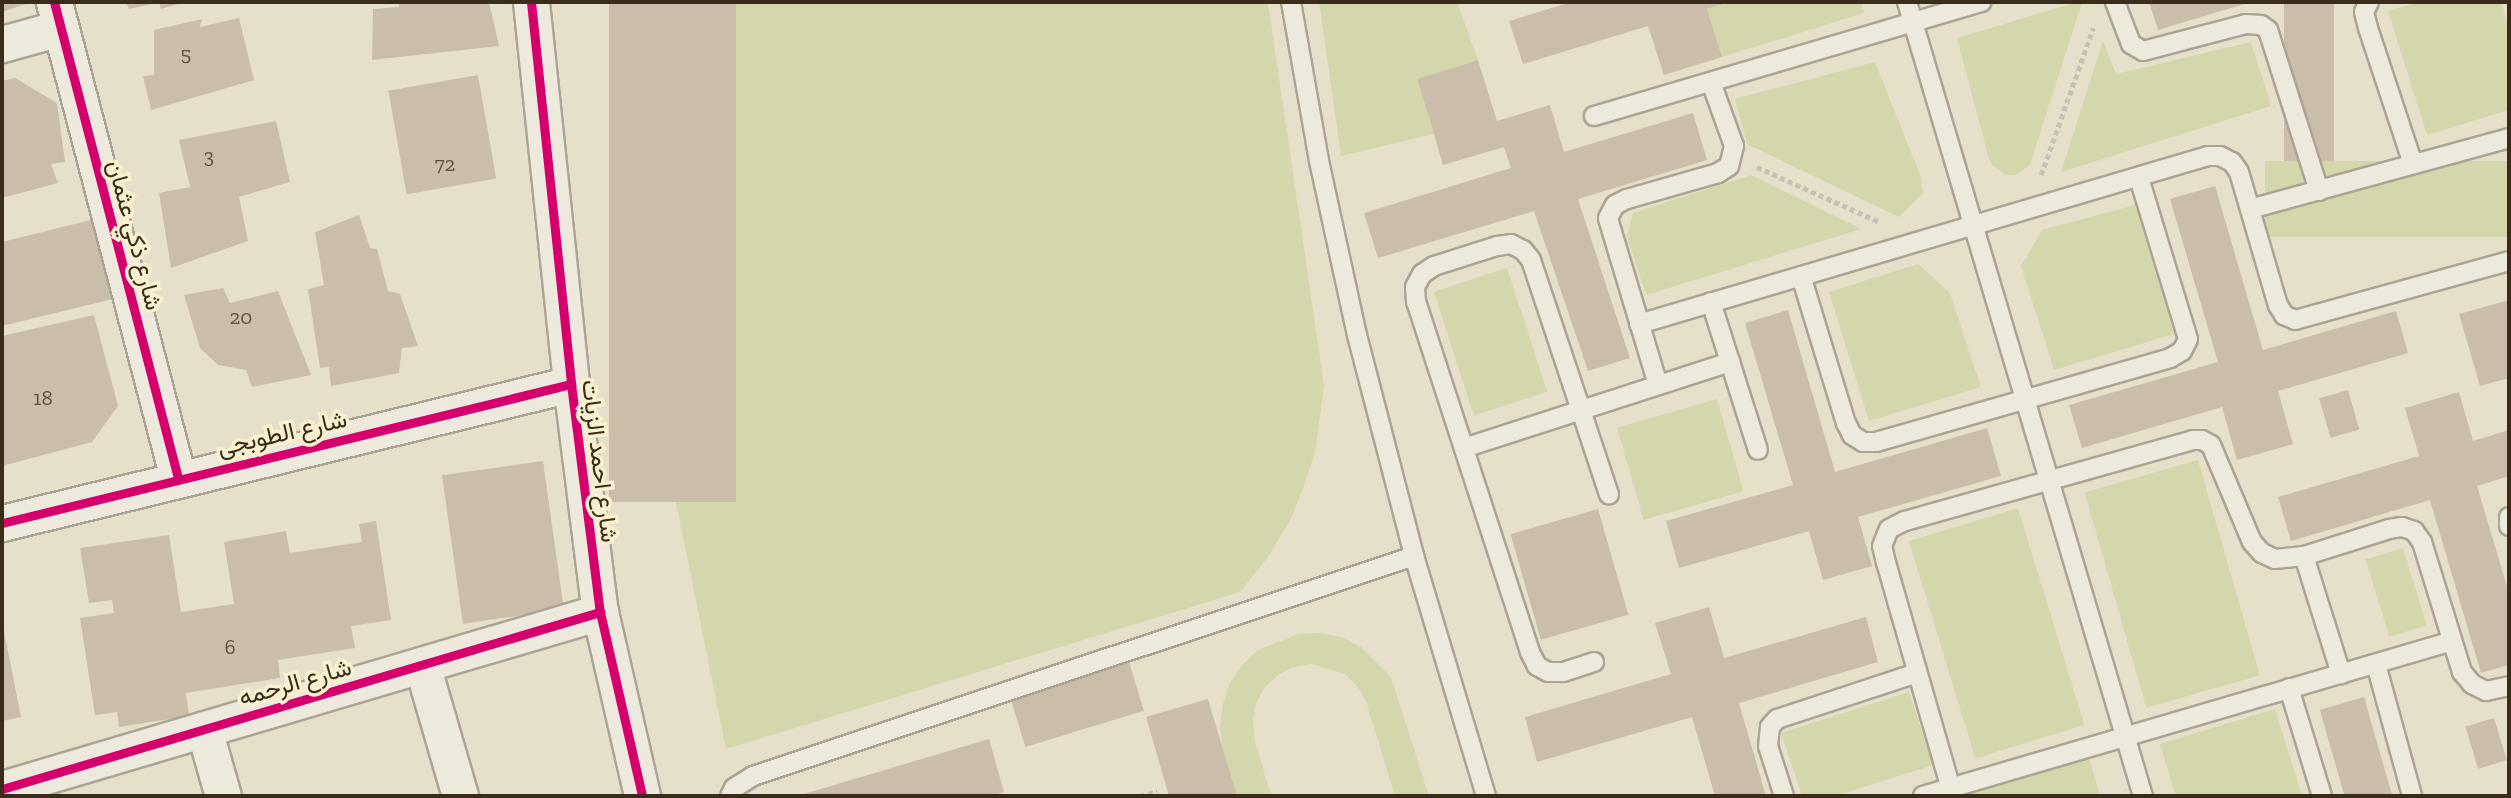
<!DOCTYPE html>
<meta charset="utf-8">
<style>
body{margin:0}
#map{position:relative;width:2511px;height:798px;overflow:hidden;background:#e6e0ca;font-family:"Zilla Slab",Vazirmatn,serif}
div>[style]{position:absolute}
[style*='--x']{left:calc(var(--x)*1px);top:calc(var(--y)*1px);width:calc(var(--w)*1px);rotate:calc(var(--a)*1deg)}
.green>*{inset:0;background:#d3d7ab;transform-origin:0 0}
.building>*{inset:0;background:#cabeaa;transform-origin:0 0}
.path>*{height:4.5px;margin-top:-2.25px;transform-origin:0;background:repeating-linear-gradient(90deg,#c6c1b3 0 5px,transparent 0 8.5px)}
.roads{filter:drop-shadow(2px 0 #aba494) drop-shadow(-2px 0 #aba494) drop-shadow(0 2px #aba494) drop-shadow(0 -2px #aba494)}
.lane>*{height:18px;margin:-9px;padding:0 9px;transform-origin:9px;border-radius:9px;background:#ede9dd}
.street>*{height:35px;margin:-17.5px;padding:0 17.5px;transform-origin:17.5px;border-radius:17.5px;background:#ede9dd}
.cycleway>*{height:9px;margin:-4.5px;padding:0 4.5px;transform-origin:4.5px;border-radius:4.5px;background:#d6006c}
span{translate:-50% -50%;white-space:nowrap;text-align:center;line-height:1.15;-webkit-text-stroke:7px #f8f0ce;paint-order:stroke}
.number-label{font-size:21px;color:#5e503f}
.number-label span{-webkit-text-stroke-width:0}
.street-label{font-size:24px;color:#3a2c1b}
.frame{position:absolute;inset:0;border:4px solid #3a2c1b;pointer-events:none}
</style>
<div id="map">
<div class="green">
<i style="clip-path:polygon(609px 2px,1268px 2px,1324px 385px,1316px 448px,1307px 478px,1291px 519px,1268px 557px,1240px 592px,726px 749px,675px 498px)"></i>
<i style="clip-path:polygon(1319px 2px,1457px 2px,1478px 60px,1417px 79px,1434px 134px,1341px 156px)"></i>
<i style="clip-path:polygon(1732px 2px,1861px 2px,1864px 13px,1722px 57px,1707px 9px)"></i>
<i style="clip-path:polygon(2077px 2px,2082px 2px,2030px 165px,2015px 175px,2006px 175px,1992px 165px,1988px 156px,1957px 38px)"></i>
<i style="clip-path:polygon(2420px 2px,2501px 2px,2509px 29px,2509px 110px,2427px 135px,2388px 11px)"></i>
<i style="clip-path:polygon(2103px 41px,2116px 74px,2251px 42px,2271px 106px,2061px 172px)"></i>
<i style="clip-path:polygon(1875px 62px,1921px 177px,1923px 193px,1899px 217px,1747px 144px,1735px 99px)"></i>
<i style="left:2509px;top:161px;width:76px;height:244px;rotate:90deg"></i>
<i style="clip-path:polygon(1751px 175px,1861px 229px,1646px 295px,1627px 236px,1633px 213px)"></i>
<i style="clip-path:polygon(2135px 205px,2174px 334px,2054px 370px,2021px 266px,2042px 230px)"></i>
<i style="clip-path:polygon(1918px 264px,1950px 293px,1981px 387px,1869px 421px,1829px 292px)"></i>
<i style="left:1507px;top:268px;width:130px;height:77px;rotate:72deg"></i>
<i style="left:1717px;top:399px;width:96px;height:104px;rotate:74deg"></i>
<i style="left:2198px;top:460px;width:224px;height:118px;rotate:74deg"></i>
<i style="left:2018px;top:508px;width:227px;height:114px;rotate:73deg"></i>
<i style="left:2403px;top:548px;width:81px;height:39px;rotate:73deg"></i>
<i style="clip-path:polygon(1320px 633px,1341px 637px,1361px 647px,1391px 677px,1429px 796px,1395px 796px,1366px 702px,1358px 687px,1345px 674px,1311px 664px,1293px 667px,1278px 675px,1265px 687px,1256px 703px,1253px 720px,1254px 737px,1271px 796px,1237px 796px,1222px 747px,1220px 725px,1223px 704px,1230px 683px,1242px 665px,1258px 650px,1298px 634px)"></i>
<i style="clip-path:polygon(1909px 692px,1933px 765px,1835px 796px,1802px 796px,1781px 733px)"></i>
<i style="clip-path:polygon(2275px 709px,2302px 796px,2176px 796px,2160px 744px)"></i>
<i style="clip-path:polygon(2089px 758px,2100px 796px,1974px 796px,1973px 792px)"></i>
</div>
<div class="building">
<i style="clip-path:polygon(2px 2px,32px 2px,2px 12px)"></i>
<i style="clip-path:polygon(126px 2px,156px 2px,156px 3px,129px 9px)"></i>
<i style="clip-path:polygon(159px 2px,185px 2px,161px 9px)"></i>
<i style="clip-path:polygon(399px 2px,489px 2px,499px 46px,372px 60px,373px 9px,399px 7px)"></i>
<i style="left:609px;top:2px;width:127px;height:500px"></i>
<i style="clip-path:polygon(1571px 2px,1730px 2px,1707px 9px,1722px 57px,1664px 75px,1648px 26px,1523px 64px,1509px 21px)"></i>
<i style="clip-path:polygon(2149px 2px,2251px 2px,2158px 30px)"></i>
<i style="left:2284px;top:2px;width:50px;height:159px"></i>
<i style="clip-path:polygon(239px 18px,254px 80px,151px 110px,143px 76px,154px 75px,154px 30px,202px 19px,200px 27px)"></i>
<i style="clip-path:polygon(1478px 60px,1497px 121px,1550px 105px,1564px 152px,1693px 113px,1707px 160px,1578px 199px,1630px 358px,1588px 371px,1534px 211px,1378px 258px,1364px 213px,1511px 168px,1504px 147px,1443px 165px,1434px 134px,1417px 79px)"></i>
<i style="left:478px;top:75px;width:105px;height:91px;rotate:80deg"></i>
<i style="clip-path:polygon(15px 78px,57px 103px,65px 162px,51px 164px,58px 183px,2px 198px,2px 81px)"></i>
<i style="clip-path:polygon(276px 121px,290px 182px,239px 197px,248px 241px,171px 268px,159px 193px,190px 187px,179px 140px)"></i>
<i style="clip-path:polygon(2215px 186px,2263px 350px,2396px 311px,2408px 353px,2278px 391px,2293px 444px,2237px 460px,2222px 407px,2082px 448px,2069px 405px,2218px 362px,2170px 199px)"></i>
<i style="clip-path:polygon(359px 215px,370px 248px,377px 249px,388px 291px,400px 294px,418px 346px,402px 348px,399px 373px,331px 386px,329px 367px,320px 368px,308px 289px,324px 285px,315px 232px)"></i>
<i style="clip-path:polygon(95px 219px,117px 298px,2px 326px,2px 242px)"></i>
<i style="clip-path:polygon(223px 288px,230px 303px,278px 291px,311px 375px,252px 387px,246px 370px,218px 365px,200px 348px,184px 295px)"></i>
<i style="clip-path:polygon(2509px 300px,2509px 378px,2480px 386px,2459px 314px)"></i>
<i style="clip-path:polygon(1788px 310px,1835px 472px,1987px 428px,2001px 476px,1858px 517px,1872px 566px,1823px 580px,1809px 531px,1679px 568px,1666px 521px,1793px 485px,1745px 323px)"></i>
<i style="clip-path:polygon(94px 315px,118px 406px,92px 442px,2px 466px,2px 336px)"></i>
<i style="left:2348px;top:390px;width:41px;height:30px;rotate:74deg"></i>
<i style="clip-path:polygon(2459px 392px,2473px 441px,2509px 430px,2509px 476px,2477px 486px,2509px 593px,2509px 665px,2481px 673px,2430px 500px,2291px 541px,2278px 497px,2419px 456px,2405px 408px)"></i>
<i style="left:543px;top:461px;width:150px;height:102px;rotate:82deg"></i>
<i style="left:1598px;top:509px;width:110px;height:91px;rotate:74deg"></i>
<i style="clip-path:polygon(376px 521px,391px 620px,351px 626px,355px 648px,278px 660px,280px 678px,186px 693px,189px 716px,119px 727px,117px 712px,95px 715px,80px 618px,114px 613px,112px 600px,89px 603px,80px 548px,169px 535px,181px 612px,234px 604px,224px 542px,286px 531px,290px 553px,362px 542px,359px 524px)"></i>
<i style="clip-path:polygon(1709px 607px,1724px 658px,1866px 617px,1878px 662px,1739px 703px,1766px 796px,1715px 796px,1692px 717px,1537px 762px,1525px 717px,1671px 674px,1655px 623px)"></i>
<i style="clip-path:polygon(3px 626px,21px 717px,2px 721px,2px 627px)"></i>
<i style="left:1129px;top:662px;width:51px;height:124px;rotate:73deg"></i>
<i style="left:2364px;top:697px;width:103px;height:46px;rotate:74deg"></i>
<i style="clip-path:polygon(1208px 699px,1237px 796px,1169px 796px,1146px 717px)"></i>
<i style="left:2494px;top:718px;width:44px;height:30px;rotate:73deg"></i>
<i style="clip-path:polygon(989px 739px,1004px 792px,992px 796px,797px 796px)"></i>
</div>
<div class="path">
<i style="--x:1757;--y:167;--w:135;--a:24.1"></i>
<i style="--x:2041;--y:175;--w:156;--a:-70.5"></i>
<i style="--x:1140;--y:796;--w:18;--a:-16"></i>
</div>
<div class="roads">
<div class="lane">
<i style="--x:1291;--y:2;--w:161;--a:80"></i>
<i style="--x:1319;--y:161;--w:178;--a:77.7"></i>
<i style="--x:1357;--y:335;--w:228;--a:75.5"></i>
<i style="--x:1414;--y:556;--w:251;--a:73.3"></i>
<i style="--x:1907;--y:2;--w:828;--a:73.45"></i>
<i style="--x:2115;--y:2;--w:45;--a:69.1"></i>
<i style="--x:2131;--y:44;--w:14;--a:30"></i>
<i style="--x:2143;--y:51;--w:106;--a:-14.7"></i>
<i style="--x:2246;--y:24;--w:15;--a:4"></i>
<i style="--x:2261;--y:25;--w:9;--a:36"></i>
<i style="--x:2268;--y:30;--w:169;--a:72.4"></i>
<i style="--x:2369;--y:2;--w:11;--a:117"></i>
<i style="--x:2364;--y:12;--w:16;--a:76"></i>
<i style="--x:2368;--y:28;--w:143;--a:71.7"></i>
<i style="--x:1594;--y:116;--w:404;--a:-16.4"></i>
<i style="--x:2250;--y:209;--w:269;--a:-15.3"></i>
<i style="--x:1801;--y:276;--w:154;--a:73"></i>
<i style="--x:1846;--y:423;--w:13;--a:63"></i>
<i style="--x:1852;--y:435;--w:13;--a:32"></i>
<i style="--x:1863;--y:442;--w:13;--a:0"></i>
<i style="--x:1876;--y:442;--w:306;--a:-15.9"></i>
<i style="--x:2170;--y:358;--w:14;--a:-30"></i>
<i style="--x:2182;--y:351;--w:13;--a:-63"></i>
<i style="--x:2188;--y:339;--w:168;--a:-106.9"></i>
<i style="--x:1711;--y:302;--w:155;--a:72.4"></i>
<i style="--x:1639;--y:324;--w:593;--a:-16.45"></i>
<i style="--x:2208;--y:156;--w:12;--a:0"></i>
<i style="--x:2220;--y:156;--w:13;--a:27"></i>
<i style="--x:2232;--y:162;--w:12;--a:55"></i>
<i style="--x:2239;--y:172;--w:139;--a:73.7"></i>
<i style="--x:2278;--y:305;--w:12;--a:59"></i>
<i style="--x:2284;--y:315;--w:12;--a:24"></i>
<i style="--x:2295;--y:320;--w:222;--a:-15.4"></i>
<i style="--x:1658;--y:385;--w:174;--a:-106.7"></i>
<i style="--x:1608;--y:218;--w:15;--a:-62"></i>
<i style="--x:1615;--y:205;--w:13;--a:-27"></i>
<i style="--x:1627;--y:199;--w:95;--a:-15.9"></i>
<i style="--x:1718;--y:173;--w:13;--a:-32"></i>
<i style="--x:1729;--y:166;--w:21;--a:-76"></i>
<i style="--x:1734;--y:146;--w:68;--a:-109.8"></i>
<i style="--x:1464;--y:448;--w:280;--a:-17.9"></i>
<i style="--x:2509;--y:517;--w:9;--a:90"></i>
<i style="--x:2304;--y:556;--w:124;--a:72.6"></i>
<i style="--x:1594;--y:662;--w:33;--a:162"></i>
<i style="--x:1563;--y:672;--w:15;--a:180"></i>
<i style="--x:1548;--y:672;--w:13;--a:-151"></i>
<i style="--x:1537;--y:666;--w:16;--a:-117"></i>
<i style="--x:1530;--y:652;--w:368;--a:-108"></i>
<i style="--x:1416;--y:302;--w:15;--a:-94"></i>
<i style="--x:1415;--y:287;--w:15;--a:-62"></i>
<i style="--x:1422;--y:274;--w:14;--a:-34"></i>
<i style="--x:1434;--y:266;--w:66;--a:-17.6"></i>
<i style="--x:1497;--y:246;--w:14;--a:-8"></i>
<i style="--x:1511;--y:244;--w:13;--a:27"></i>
<i style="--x:1523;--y:250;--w:13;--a:51"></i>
<i style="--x:1531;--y:260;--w:247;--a:71.6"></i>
<i style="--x:2376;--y:664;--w:137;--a:74.7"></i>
<i style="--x:2289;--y:688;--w:113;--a:73"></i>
<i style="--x:730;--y:796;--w:9;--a:-63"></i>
<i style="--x:734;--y:788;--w:22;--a:-32"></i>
<i style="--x:753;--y:776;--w:697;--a:-18.41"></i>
<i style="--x:1784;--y:796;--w:52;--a:-107.7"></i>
<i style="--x:1768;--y:746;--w:19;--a:-84"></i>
<i style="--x:1770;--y:727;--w:11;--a:-49"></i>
<i style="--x:1777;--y:719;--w:147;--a:-18.2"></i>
<i style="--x:1923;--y:796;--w:551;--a:-16.33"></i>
<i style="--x:1953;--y:796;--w:242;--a:-106"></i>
<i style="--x:1886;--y:563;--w:17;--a:-103"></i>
<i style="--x:1882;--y:546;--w:18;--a:-68"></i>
<i style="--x:1889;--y:529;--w:18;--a:-27"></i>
<i style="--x:1905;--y:521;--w:299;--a:-15.7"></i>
<i style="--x:2193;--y:440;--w:9;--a:0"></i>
<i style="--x:2202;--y:440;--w:10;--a:29"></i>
<i style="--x:2211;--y:445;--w:105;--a:67.1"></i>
<i style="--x:2252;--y:542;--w:15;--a:48"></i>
<i style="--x:2262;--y:553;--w:14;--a:25"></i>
<i style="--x:2275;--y:559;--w:29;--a:-6"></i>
<i style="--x:2304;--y:556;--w:89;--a:-17.6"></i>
<i style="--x:2389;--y:529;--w:13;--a:-9"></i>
<i style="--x:2402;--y:527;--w:13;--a:18"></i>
<i style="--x:2414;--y:531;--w:14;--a:54"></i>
<i style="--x:2422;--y:542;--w:136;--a:72.9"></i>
<i style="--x:2462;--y:672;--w:16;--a:50"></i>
<i style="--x:2472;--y:684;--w:16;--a:27"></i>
<i style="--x:2486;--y:691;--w:24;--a:-12"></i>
</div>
<div class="street">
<i style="--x:54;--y:2;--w:492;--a:75.4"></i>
<i style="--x:531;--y:2;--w:384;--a:84"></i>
<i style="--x:571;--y:384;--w:230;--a:82.8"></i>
<i style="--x:600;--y:612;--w:189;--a:77.1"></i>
<i style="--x:2;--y:44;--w:60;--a:-15.4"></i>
<i style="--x:2;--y:523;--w:586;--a:-13.73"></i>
<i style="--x:422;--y:665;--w:136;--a:73.8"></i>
<i style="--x:204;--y:729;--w:70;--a:74.2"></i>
<i style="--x:2;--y:789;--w:624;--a:-16.49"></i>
</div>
</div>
<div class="cycleway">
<i style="--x:54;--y:2;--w:492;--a:75.4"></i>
<i style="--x:531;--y:2;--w:384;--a:84"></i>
<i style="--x:571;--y:384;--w:230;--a:82.8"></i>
<i style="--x:600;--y:612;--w:189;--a:77.1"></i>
<i style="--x:2;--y:523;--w:586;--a:-13.73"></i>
<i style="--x:2;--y:789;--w:624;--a:-16.49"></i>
</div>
<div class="number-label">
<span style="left:186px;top:54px">5</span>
<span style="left:209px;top:156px">3</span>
<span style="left:445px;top:164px">72</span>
<span style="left:241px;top:317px">20</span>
<span style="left:43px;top:398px">18</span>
<span style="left:230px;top:647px">6</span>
</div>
<div class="street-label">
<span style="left:135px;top:235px;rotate:75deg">شارع ذكي عثمان</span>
<span style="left:282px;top:433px;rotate:-13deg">شارع الطوبجى</span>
<span style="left:600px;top:461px;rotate:83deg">شارع احمد الزيات</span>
<span style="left:295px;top:682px;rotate:-16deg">شارع الرحمه</span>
</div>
<div class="frame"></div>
</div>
